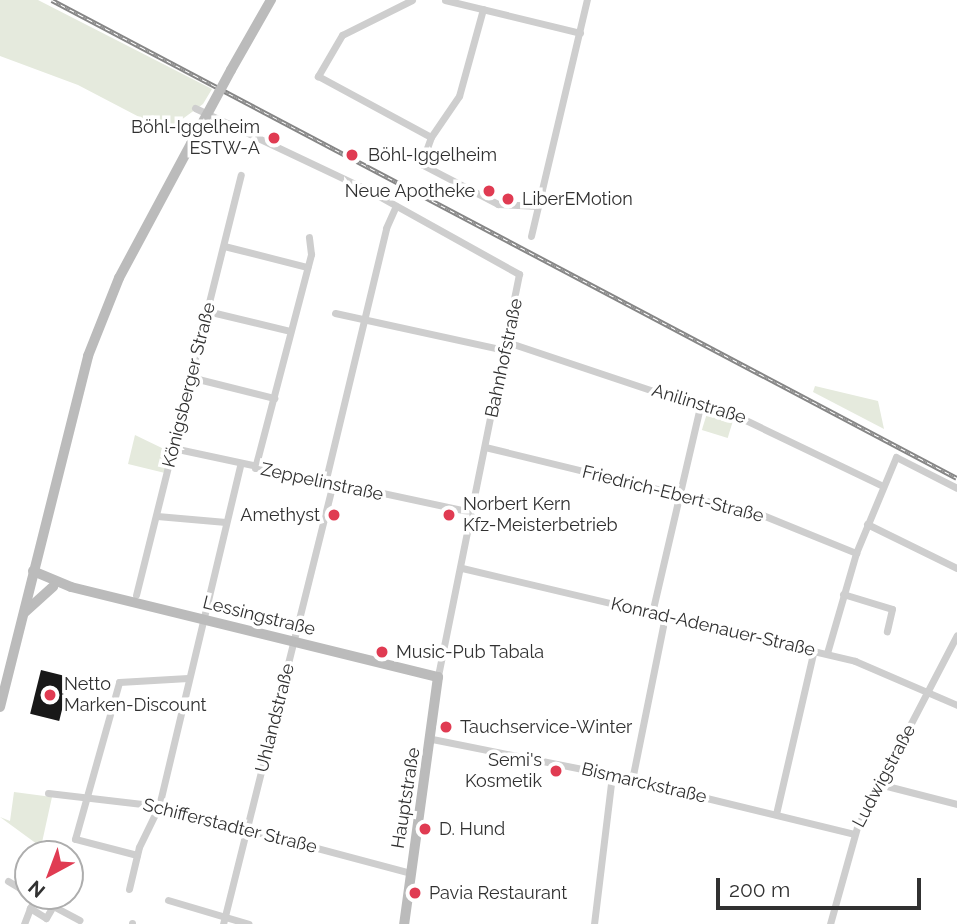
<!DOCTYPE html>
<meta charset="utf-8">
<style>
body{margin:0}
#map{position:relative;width:957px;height:924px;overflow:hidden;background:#fff;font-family:Raleway,sans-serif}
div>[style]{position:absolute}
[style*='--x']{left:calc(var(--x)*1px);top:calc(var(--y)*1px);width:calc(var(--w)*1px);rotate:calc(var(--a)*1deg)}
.green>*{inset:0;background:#e5eadd;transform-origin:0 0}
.building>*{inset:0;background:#181818;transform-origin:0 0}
.street>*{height:7px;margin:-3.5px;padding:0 3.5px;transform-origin:3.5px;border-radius:3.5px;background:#cecece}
.secondary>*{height:10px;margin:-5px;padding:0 5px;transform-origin:5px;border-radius:5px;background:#bbb}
.rail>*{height:4.5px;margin-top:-2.25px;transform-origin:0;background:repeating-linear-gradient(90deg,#fff 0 5px,#868686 0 10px);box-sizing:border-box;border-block:2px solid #868686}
.secondary-bridge>*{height:10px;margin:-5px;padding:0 5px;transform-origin:5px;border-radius:5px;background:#bbb}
.dots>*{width:19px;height:19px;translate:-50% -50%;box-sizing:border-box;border:4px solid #fff;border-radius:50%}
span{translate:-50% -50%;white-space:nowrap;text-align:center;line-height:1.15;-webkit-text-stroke:7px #fff;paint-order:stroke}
.poi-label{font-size:18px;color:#313131}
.right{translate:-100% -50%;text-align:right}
.left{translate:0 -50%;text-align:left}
.street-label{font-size:18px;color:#313131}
.north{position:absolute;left:14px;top:840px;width:70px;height:70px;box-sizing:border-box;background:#fff;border:2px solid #adadad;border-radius:50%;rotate:221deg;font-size:19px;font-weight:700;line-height:28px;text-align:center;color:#313131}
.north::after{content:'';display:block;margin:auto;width:24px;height:32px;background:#e03b52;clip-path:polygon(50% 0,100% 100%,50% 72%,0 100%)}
.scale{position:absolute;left:716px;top:878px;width:205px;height:32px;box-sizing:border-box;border:4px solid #313131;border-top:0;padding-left:9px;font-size:21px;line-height:24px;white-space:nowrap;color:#313131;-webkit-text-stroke:5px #fff;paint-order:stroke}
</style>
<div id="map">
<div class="green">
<i style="clip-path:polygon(0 0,38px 0,212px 89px,203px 104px,166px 131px,78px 85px,0 56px)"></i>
<i style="clip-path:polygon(815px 386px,878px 401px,884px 429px,813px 392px)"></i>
<i style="left:708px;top:410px;width:27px;height:21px;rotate:17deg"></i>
<i style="clip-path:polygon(135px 435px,166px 450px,165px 473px,128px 464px)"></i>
<i style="clip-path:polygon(14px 792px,52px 797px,41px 847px,0 817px,10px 821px)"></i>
</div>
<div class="building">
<i style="left:41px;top:670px;width:30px;height:45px;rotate:14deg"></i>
</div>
<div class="street">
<i style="--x:412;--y:0;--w:78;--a:153.4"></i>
<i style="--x:342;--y:35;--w:48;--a:120.3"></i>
<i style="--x:318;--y:76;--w:128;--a:28.4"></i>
<i style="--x:445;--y:0;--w:139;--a:13.7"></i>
<i style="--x:483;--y:9;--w:90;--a:105.4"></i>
<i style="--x:459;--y:96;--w:50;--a:124.3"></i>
<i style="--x:431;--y:137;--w:29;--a:110"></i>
<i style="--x:421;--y:164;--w:87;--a:27.5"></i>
<i style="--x:498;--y:204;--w:40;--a:2.9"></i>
<i style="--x:195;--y:108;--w:191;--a:25.4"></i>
<i style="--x:368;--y:190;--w:173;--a:29.1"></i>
<i style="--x:519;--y:274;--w:411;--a:101.4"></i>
<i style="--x:531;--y:236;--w:243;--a:-76.7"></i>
<i style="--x:224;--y:246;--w:86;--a:14.2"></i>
<i style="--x:207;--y:311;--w:85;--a:13.5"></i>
<i style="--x:335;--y:313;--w:174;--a:12.3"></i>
<i style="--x:507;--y:342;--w:182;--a:18.5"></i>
<i style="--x:680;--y:400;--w:34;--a:8"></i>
<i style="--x:714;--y:405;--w:187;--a:25.6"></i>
<i style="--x:190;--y:377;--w:87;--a:14"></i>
<i style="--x:485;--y:447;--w:283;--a:13.7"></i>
<i style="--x:760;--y:514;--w:104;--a:22.1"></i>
<i style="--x:173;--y:448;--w:306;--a:12.1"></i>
<i style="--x:255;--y:468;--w:221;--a:-75.3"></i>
<i style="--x:311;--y:254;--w:17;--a:-97"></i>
<i style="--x:325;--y:483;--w:262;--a:-76.5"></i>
<i style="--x:386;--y:228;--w:24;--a:-66"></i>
<i style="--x:157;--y:516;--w:69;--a:5"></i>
<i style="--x:867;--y:524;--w:100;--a:26.1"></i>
<i style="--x:462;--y:568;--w:404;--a:13.3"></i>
<i style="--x:855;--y:661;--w:111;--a:23.3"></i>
<i style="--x:843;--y:594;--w:51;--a:17"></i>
<i style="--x:892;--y:609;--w:23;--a:103"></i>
<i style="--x:136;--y:595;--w:433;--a:-76"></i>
<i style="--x:652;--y:613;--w:217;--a:-76.9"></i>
<i style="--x:827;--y:653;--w:104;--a:-73.8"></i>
<i style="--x:856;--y:553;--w:104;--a:-67.4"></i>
<i style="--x:896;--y:457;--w:68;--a:26.9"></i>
<i style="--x:432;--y:739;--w:184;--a:11.3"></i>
<i style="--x:612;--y:775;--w:249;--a:13.7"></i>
<i style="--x:632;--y:780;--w:167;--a:-78.6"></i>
<i style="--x:879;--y:784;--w:81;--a:14.4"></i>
<i style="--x:48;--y:793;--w:112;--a:6.7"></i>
<i style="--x:159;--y:806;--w:260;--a:14.9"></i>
<i style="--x:776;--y:814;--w:168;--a:-77"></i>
<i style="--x:137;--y:855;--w:64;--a:-165.5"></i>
<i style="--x:75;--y:839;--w:163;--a:-74.3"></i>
<i style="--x:119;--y:682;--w:69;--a:-3.3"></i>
<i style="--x:8;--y:881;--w:23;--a:31"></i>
<i style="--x:129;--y:889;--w:43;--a:-76.6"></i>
<i style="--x:139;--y:847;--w:46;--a:-64"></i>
<i style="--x:159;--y:806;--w:350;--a:-76.6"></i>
<i style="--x:168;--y:900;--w:84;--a:16.5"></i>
<i style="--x:53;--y:906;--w:30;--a:28"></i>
<i style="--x:24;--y:924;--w:17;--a:-69"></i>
<i style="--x:30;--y:908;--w:12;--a:-59"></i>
<i style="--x:36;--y:898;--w:19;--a:25"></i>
<i style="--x:53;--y:906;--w:14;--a:120"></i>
<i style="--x:46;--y:918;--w:19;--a:-148"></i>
<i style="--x:132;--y:924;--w:1;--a:-90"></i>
<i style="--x:223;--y:924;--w:454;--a:-76"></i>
<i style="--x:594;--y:924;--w:150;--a:-83.1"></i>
<i style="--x:830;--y:924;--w:101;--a:-74.4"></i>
<i style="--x:857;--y:827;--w:216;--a:-62.5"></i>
</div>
<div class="secondary">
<i style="--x:231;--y:70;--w:81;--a:-60.3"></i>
<i style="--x:33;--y:571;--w:41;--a:22.8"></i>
<i style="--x:71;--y:587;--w:378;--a:13.8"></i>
<i style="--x:438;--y:677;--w:249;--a:97.8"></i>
<i style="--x:25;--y:612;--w:38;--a:-42"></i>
<i style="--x:0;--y:707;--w:362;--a:-75.9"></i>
<i style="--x:88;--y:356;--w:84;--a:-68.3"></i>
<i style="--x:119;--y:278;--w:152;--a:-61.8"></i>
</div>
<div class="rail">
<i style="--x:52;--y:0;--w:1023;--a:27.84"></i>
</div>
<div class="secondary-bridge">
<i style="--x:191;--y:144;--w:84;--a:-61.6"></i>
</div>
<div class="dots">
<i style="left:274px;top:138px;background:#e03b52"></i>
<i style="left:352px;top:155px;background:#e03b52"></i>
<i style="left:489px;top:191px;background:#e03b52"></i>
<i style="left:508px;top:199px;background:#e03b52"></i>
<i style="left:334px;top:515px;background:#e03b52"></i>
<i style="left:449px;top:515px;background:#e03b52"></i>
<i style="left:382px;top:652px;background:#e03b52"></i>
<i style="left:50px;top:695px;background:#e03b52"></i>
<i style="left:446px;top:727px;background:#e03b52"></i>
<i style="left:556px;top:771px;background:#e03b52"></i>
<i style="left:425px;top:829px;background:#e03b52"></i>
<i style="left:415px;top:893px;background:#e03b52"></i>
</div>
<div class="poi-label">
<span class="right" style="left:260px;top:138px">Böhl-Iggelheim<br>ESTW-A</span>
<span class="left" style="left:368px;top:155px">Böhl-Iggelheim</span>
<span class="right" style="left:475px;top:191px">Neue Apotheke</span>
<span class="left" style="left:522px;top:199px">LiberEMotion</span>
<span class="left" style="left:463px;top:515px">Norbert Kern<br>Kfz-Meisterbetrieb</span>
<span class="right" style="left:320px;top:515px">Amethyst</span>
<span class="left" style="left:396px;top:652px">Music-Pub Tabala</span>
<span class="left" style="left:64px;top:695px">Netto<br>Marken-Discount</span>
<span class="left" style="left:460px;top:727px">Tauchservice-Winter</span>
<span class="right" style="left:542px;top:771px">Semi's<br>Kosmetik</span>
<span class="left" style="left:439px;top:829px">D. Hund</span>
<span class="left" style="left:429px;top:893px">Pavia Restaurant</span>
</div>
<div class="street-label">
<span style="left:504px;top:358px;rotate:-78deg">Bahnhofstraße</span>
<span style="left:189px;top:385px;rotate:-76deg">Königsberger Straße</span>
<span style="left:699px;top:404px;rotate:17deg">Anilinstraße</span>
<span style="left:322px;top:482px;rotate:12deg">Zeppelinstraße</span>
<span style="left:673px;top:494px;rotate:14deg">Friedrich-Ebert-Straße</span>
<span style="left:259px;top:616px;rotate:14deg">Lessingstraße</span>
<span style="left:713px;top:627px;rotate:13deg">Konrad-Adenauer-Straße</span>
<span style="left:275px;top:718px;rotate:-76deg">Uhlandstraße</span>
<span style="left:884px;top:776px;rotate:-62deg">Ludwigstraße</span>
<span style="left:644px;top:783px;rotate:13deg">Bismarckstraße</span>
<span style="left:406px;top:798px;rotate:-81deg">Hauptstraße</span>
<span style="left:230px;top:826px;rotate:14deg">Schifferstadter Straße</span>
</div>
<div class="north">N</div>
<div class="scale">200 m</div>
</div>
